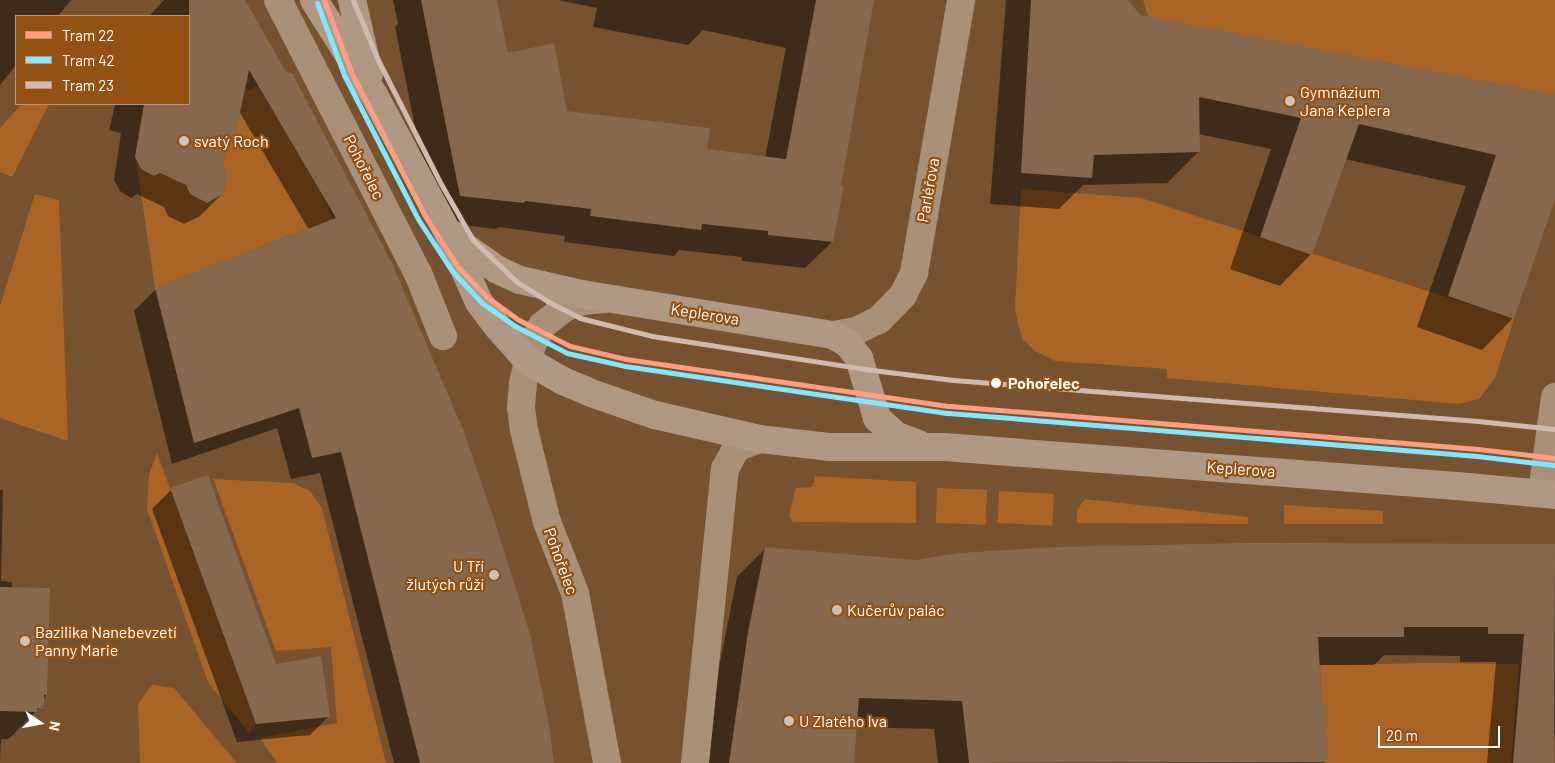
<!DOCTYPE html>
<meta charset="utf-8">
<style>
body{margin:0}
#map{position:relative;width:1555px;height:763px;overflow:hidden;background:#765230;font-family:Barlow,sans-serif}
div>[style]{position:absolute}
[style*='--x']{left:calc(var(--x)*1px);top:calc(var(--y)*1px);width:calc(var(--w)*1px);rotate:calc(var(--a)*1deg)}
.green>*{inset:0;background:#aa6426;transform-origin:0 0}
.shadow>*{inset:0;background:#0007}
.building>*{inset:0;background:#85684d}
.minor>*{height:28px;margin:-14px;padding:0 14px;transform-origin:14px;border-radius:14px;background:#a99078}
.major>*{height:28px;margin:-14px;padding:0 14px;transform-origin:14px;border-radius:14px;background:#b09984}
.tram-1>*{height:5px;margin:-2.5px;padding:0 2.5px;transform-origin:2.5px;border-radius:2.5px;background:#ff9e80}
.tram-2>*{height:5px;margin:-2.5px;padding:0 2.5px;transform-origin:2.5px;border-radius:2.5px;background:#80e8ff}
.tram-3>*{height:5px;margin:-2.5px;padding:0 2.5px;transform-origin:2.5px;border-radius:2.5px;background:#cfbbb0}
.dots>*{width:14px;height:14px;translate:-50% -50%;box-sizing:border-box;border:2px solid #935113;border-radius:50%}
span{translate:-50% -50%;white-space:nowrap;text-align:center;line-height:1.15;-webkit-text-stroke:4.5px #935113;paint-order:stroke}
.poi-label{font-size:16px;color:#fff}
.left{translate:0 -50%;text-align:left}
.right{translate:-100% -50%;text-align:right}
.street-label{font-size:16px;color:#fff}
.stop-label{font-size:16px;color:#fff;font-weight:700}
.legend{position:absolute;left:15px;top:15px;width:175px;height:90px;box-sizing:border-box;background:#935113;border:1px solid #be9771;margin:0;padding:6px 9px;list-style:none;font-size:15px;color:#fff}
.legend li{display:flex;align-items:center;gap:10px;height:25px}
.legend b{width:25px;border:1px solid #be9771}
.north{position:absolute;left:15px;top:698px;width:50px;height:50px;-webkit-text-stroke:4px #935113;paint-order:stroke;rotate:102deg;font-size:14px;font-weight:700;line-height:20px;text-align:center;color:#fff}
.north::after{content:'';display:block;margin:auto;width:18px;height:22px;background:#fff;clip-path:polygon(50% 0,100% 100%,50% 72%,0 100%)}
.scale{position:absolute;left:1378px;top:726px;width:122px;height:22px;box-sizing:border-box;border:2px solid #fff;border-top:0;padding-left:6px;font-size:15px;line-height:18px;white-space:nowrap;color:#fff;-webkit-text-stroke:4px #935113;paint-order:stroke}
</style>
<div id="map">
<div class="green">
<i style="clip-path:polygon(1143px 0,1555px 0,1555px 95px,1148px 17px)"></i>
<i style="clip-path:polygon(231px 51px,250px 81px,244px 85px,248px 91px,258px 86px,321px 193px,333px 219px,155px 288px,136px 160px,141px 169px,154px 176px,160px 173px,186px 185px,190px 194px,206px 203px,223px 194px,227px 176px,223px 166px,227px 139px,189px 78px,189px 63px,198px 71px)"></i>
<i style="clip-path:polygon(22px 104px,49px 104px,12px 177px,0 172px,0 128px)"></i>
<i style="clip-path:polygon(1021px 189px,1141px 198px,1514px 319px,1495px 378px,1479px 399px,1459px 404px,1167px 378px,1167px 369px,1055px 361px,1035px 351px,1023px 340px,1018px 324px,1015px 308px)"></i>
<i style="clip-path:polygon(35px 194px,59px 200px,68px 441px,0 418px,0 306px)"></i>
<i style="clip-path:polygon(157px 453px,256px 724px,249px 733px,208px 682px,147px 509px,149px 475px)"></i>
<i style="clip-path:polygon(815px 476px,916px 482px,916px 523px,793px 522px,789px 515px,796px 488px,813px 487px)"></i>
<i style="clip-path:polygon(213px 479px,293px 483px,310px 491px,322px 508px,386px 763px,277px 763px,260px 738px,337px 723px,331px 647px,276px 651px)"></i>
<i style="left:937px;top:488px;width:50px;height:35px;rotate:2deg"></i>
<i style="left:999px;top:491px;width:55px;height:32px;rotate:3deg"></i>
<i style="clip-path:polygon(1085px 499px,1248px 517px,1248px 524px,1077px 523px,1077px 510px)"></i>
<i style="clip-path:polygon(1284px 505px,1383px 511px,1383px 524px,1284px 524px)"></i>
<i style="clip-path:polygon(1435px 663px,1519px 664px,1511px 763px,1304px 763px,1327px 762px,1327px 741px,1323px 742px,1323px 726px,1327px 726px,1326px 705px,1322px 705px,1320px 665px)"></i>
<i style="clip-path:polygon(152px 685px,174px 688px,237px 763px,140px 763px,138px 704px)"></i>
</div>
<div class="shadow">
<i style="clip-path:polygon(0 0,71px 0,58px 16px,16px 16px,16px 65px,0 85px)"></i>
<i style="clip-path:polygon(164px 0,243px 0,286px 73px,552px 763px,394px 763px,320px 473px,291px 479px,277px 428px,172px 464px,134px 311px,156px 289px,309px 230px,239px 111px,233px 135px,225px 144px,221px 167px,222px 194px,200px 216px,184px 224px,168px 216px,164px 207px,137px 194px,131px 198px,120px 191px,114px 180px,121px 133px,109px 130px,115px 104px,189px 104px,189px 16px,149px 16px)"></i>
<i style="clip-path:polygon(393px 0,497px 0,507px 54px,566px 112px,705px 150px,765px 158px,786px 48px,703px 30px,688px 45px,593px 27px,597px 8px,558px 0,873px 0,839px 187px,842px 187px,832px 242px,805px 268px,742px 261px,742px 257px,679px 250px,674px 256px,564px 242px,565px 236px,499px 227px,496px 229px,434px 222px,395px 27px,398px 24px)"></i>
<i style="clip-path:polygon(1006px 0,1123px 0,1139px 16px,1555px 97px,1555px 195px,1513px 318px,1482px 350px,1417px 327px,1466px 186px,1345px 159px,1311px 254px,1280px 286px,1230px 269px,1271px 149px,1198px 134px,1199px 151px,1167px 183px,1083px 185px,1059px 209px,990px 204px)"></i>
<i style="clip-path:polygon(0 490px,3px 490px,1px 581px,12px 582px,12px 589px,48px 589px,49px 616px,46px 695px,39px 708px,12px 736px,8px 739px,1px 739px,0 763px)"></i>
<i style="clip-path:polygon(171px 490px,275px 665px,329px 716px,310px 735px,237px 742px,152px 509px)"></i>
<i style="clip-path:polygon(1245px 544px,1555px 545px,1555px 731px,1552px 763px,1487px 763px,1496px 662px,1460px 662px,1460px 656px,1384px 655px,1374px 665px,1318px 665px,1325px 763px,938px 763px,934px 729px,855px 727px,853px 763px,705px 763px,720px 662px,737px 577px,766px 548px,916px 562px)"></i>
</div>
<div class="building">
<i style="clip-path:polygon(189px 0,245px 0,286px 72px,292px 73px,391px 261px,464px 432px,495px 522px,530px 634px,549px 725px,554px 763px,420px 763px,341px 452px,312px 458px,299px 408px,194px 443px,155px 288px,336px 218px,249px 70px,235px 136px,227px 139px,223px 166px,227px 175px,223px 194px,207px 203px,190px 194px,186px 185px,160px 173px,154px 176px,141px 169px,135px 157px,144px 104px,189px 104px)"></i>
<i style="clip-path:polygon(421px 0,497px 0,508px 53px,554px 43px,567px 111px,710px 128px,707px 149px,786px 159px,816px 0,874px 0,841px 186px,844px 186px,833px 242px,768px 235px,768px 231px,702px 224px,701px 230px,590px 216px,591px 209px,525px 201px,524px 203px,460px 196px)"></i>
<i style="clip-path:polygon(1031px 0,1128px 0,1140px 15px,1555px 95px,1555px 199px,1514px 319px,1448px 296px,1496px 155px,1359px 124px,1312px 255px,1260px 237px,1301px 118px,1199px 97px,1200px 152px,1094px 155px,1092px 178px,1021px 173px)"></i>
<i style="clip-path:polygon(208px 475px,276px 664px,321px 656px,330px 717px,256px 724px,170px 488px)"></i>
<i style="clip-path:polygon(1245px 543px,1555px 544px,1554px 763px,1513px 763px,1524px 634px,1488px 634px,1488px 627px,1404px 627px,1404px 637px,1318px 637px,1322px 705px,1326px 705px,1327px 762px,969px 763px,962px 701px,859px 698px,854px 763px,729px 763px,748px 632px,765px 547px,916px 560px,960px 553px,1055px 547px)"></i>
<i style="clip-path:polygon(0 587px,50px 588px,47px 695px,44px 695px,44px 705px,41px 705px,41px 709px,37px 708px,37px 712px,0 711px)"></i>
</div>
<div class="minor">
<i style="--x:278;--y:0;--w:307;--a:62.9"></i>
<i style="--x:418;--y:273;--w:68;--a:68.4"></i>
<i style="--x:606;--y:299;--w:22;--a:175"></i>
<i style="--x:584;--y:301;--w:19;--a:162"></i>
<i style="--x:566;--y:307;--w:31;--a:142"></i>
<i style="--x:542;--y:326;--w:21;--a:118"></i>
<i style="--x:532;--y:345;--w:16;--a:104"></i>
<i style="--x:528;--y:361;--w:23;--a:103"></i>
<i style="--x:523;--y:383;--w:24;--a:95"></i>
<i style="--x:521;--y:407;--w:23;--a:83"></i>
<i style="--x:524;--y:430;--w:95;--a:76"></i>
<i style="--x:547;--y:522;--w:76;--a:68.5"></i>
<i style="--x:575;--y:593;--w:173;--a:79.3"></i>
<i style="--x:833;--y:335;--w:23;--a:-10"></i>
<i style="--x:856;--y:331;--w:25;--a:-26"></i>
<i style="--x:879;--y:320;--w:35;--a:-46"></i>
<i style="--x:903;--y:295;--w:25;--a:-63"></i>
<i style="--x:914;--y:273;--w:277;--a:-80.2"></i>
<i style="--x:1542;--y:493;--w:97;--a:-82.3"></i>
<i style="--x:695;--y:763;--w:296;--a:-84.2"></i>
<i style="--x:725;--y:469;--w:24;--a:-62"></i>
<i style="--x:736;--y:448;--w:26;--a:-21"></i>
</div>
<div class="major">
<i style="--x:314;--y:0;--w:112;--a:57.7"></i>
<i style="--x:374;--y:95;--w:161;--a:61.8"></i>
<i style="--x:450;--y:237;--w:71;--a:66"></i>
<i style="--x:479;--y:302;--w:30;--a:53"></i>
<i style="--x:497;--y:326;--w:47;--a:48.5"></i>
<i style="--x:528;--y:361;--w:40;--a:29.7"></i>
<i style="--x:563;--y:381;--w:30;--a:23"></i>
<i style="--x:591;--y:393;--w:68;--a:19"></i>
<i style="--x:655;--y:415;--w:108;--a:12.9"></i>
<i style="--x:760;--y:439;--w:69;--a:6.6"></i>
<i style="--x:829;--y:447;--w:115;--a:0"></i>
<i style="--x:944;--y:447;--w:514;--a:4.35"></i>
<i style="--x:1457;--y:486;--w:98;--a:5.2"></i>
<i style="--x:352;--y:0;--w:76;--a:77.1"></i>
<i style="--x:452;--y:234;--w:18;--a:45"></i>
<i style="--x:465;--y:247;--w:38;--a:35"></i>
<i style="--x:496;--y:269;--w:26;--a:25"></i>
<i style="--x:520;--y:280;--w:64;--a:12.7"></i>
<i style="--x:582;--y:294;--w:254;--a:9.3"></i>
<i style="--x:833;--y:335;--w:17;--a:31"></i>
<i style="--x:848;--y:344;--w:18;--a:52"></i>
<i style="--x:859;--y:358;--w:63;--a:73.3"></i>
<i style="--x:877;--y:418;--w:25;--a:43"></i>
<i style="--x:895;--y:435;--w:26;--a:21"></i>
</div>
<div class="tram-1">
<i style="--x:324;--y:0;--w:77;--a:69.4"></i>
<i style="--x:351;--y:72;--w:162;--a:62.8"></i>
<i style="--x:425;--y:216;--w:61;--a:57.1"></i>
<i style="--x:458;--y:267;--w:42;--a:46"></i>
<i style="--x:487;--y:297;--w:39;--a:36"></i>
<i style="--x:519;--y:320;--w:57;--a:27"></i>
<i style="--x:570;--y:346;--w:57;--a:13.1"></i>
<i style="--x:626;--y:359;--w:327;--a:8.3"></i>
<i style="--x:950;--y:406;--w:530;--a:4.66"></i>
<i style="--x:1478;--y:449;--w:78;--a:6.7"></i>
</div>
<div class="tram-2">
<i style="--x:317;--y:3;--w:77;--a:69.4"></i>
<i style="--x:344;--y:75;--w:162;--a:62.8"></i>
<i style="--x:418;--y:219;--w:62;--a:56.8"></i>
<i style="--x:452;--y:271;--w:44;--a:46.8"></i>
<i style="--x:482;--y:303;--w:40;--a:34.9"></i>
<i style="--x:515;--y:326;--w:59;--a:27.4"></i>
<i style="--x:567;--y:353;--w:59;--a:12.6"></i>
<i style="--x:625;--y:366;--w:327;--a:8.3"></i>
<i style="--x:949;--y:413;--w:530;--a:4.66"></i>
<i style="--x:1477;--y:456;--w:78;--a:6.7"></i>
</div>
<div class="tram-3">
<i style="--x:353;--y:0;--w:65;--a:67.4"></i>
<i style="--x:378;--y:60;--w:139;--a:63.1"></i>
<i style="--x:441;--y:184;--w:64;--a:60.3"></i>
<i style="--x:473;--y:240;--w:61;--a:43.7"></i>
<i style="--x:517;--y:282;--w:36;--a:32"></i>
<i style="--x:547;--y:301;--w:37;--a:27"></i>
<i style="--x:580;--y:318;--w:74;--a:14"></i>
<i style="--x:652;--y:336;--w:215;--a:8.8"></i>
<i style="--x:864;--y:369;--w:90;--a:7"></i>
<i style="--x:953;--y:380;--w:527;--a:4.47"></i>
<i style="--x:1478;--y:421;--w:77;--a:5.9"></i>
</div>
<div class="dots">
<i style="left:1290px;top:101px;background:#cfc2b7"></i>
<i style="left:184px;top:141px;background:#cfc2b7"></i>
<i style="left:996px;top:383px;background:#fff"></i>
<i style="left:494px;top:575px;background:#cfc2b7"></i>
<i style="left:837px;top:610px;background:#cfc2b7"></i>
<i style="left:25px;top:641px;background:#cfc2b7"></i>
<i style="left:789px;top:721px;background:#cfc2b7"></i>
</div>
<div class="poi-label">
<span class="left" style="left:1300px;top:101px">Gymnázium<br>Jana Keplera</span>
<span class="left" style="left:194px;top:141px">svatý Roch</span>
<span class="right" style="left:484px;top:575px">U Tří<br>žlutých růží</span>
<span class="left" style="left:847px;top:610px">Kučerův palác</span>
<span class="left" style="left:35px;top:641px">Bazilika Nanebevzetí<br>Panny Marie</span>
<span class="left" style="left:799px;top:721px">U Zlatého lva</span>
</div>
<div class="street-label">
<span style="left:364px;top:167px;rotate:63deg">Pohořelec</span>
<span style="left:928px;top:190px;rotate:-80deg">Parléřova</span>
<span style="left:705px;top:314px;rotate:9deg">Keplerova</span>
<span style="left:1241px;top:469px;rotate:4deg">Keplerova</span>
<span style="left:561px;top:561px;rotate:70deg">Pohořelec</span>
</div>
<div class="stop-label">
<span class="left" style="left:1008px;top:383px">Pohořelec</span>
</div>
<ul class="legend">
<li><b style="height:6px;background:#ff9e80"></b>Tram 22</li>
<li><b style="height:6px;background:#80e8ff"></b>Tram 42</li>
<li><b style="height:6px;background:#cfbbb0"></b>Tram 23</li>
</ul>
<div class="north">N</div>
<div class="scale">20 m</div>
</div>
